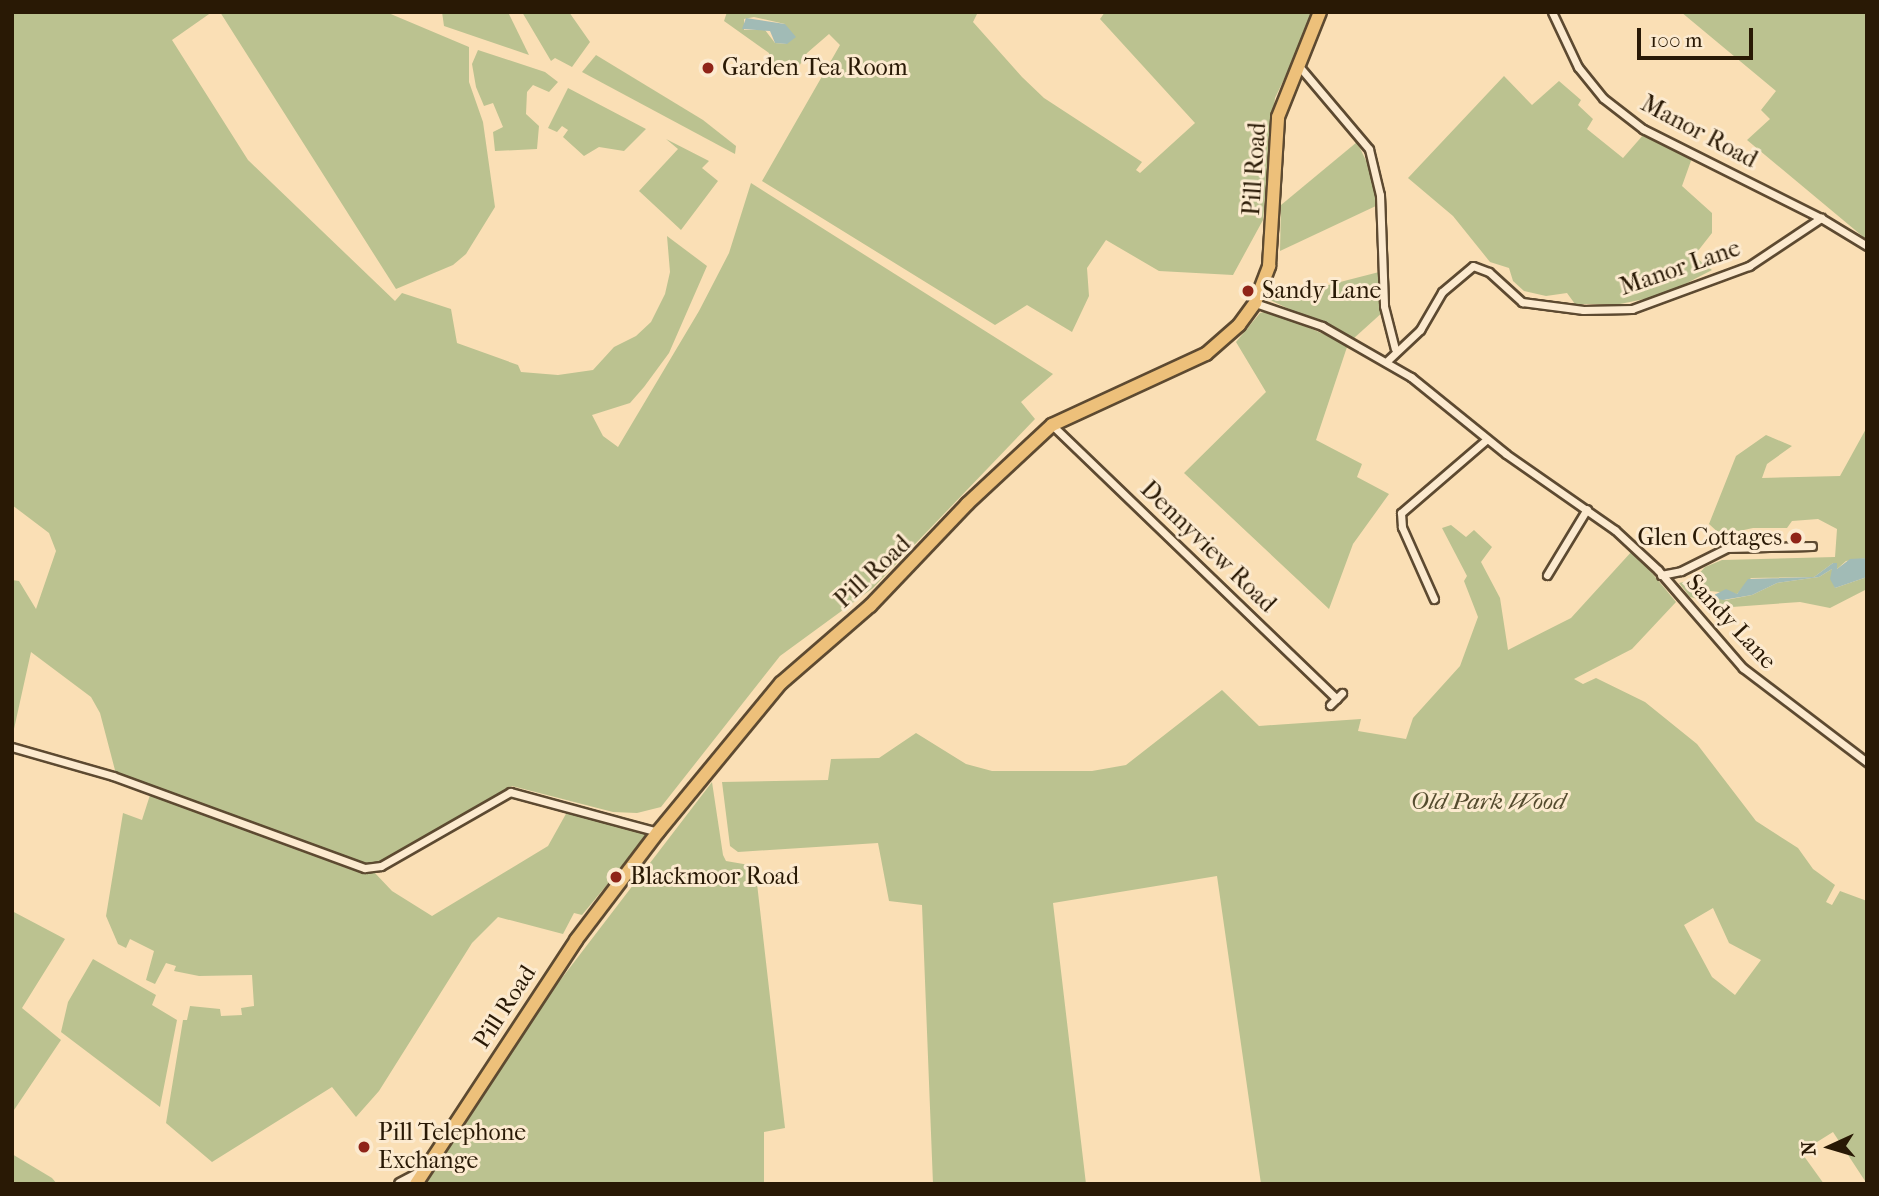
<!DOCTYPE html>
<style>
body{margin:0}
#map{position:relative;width:1879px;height:1196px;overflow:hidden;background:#fadfb5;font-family:"IM FELL French Canon",serif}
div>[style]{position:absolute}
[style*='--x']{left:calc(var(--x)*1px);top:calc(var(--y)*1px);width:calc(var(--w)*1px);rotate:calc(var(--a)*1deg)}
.green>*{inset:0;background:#bbc290}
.water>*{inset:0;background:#a1bbb6}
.roads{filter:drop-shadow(2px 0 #5d4a31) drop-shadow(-2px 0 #5d4a31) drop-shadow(0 2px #5d4a31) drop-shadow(0 -2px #5d4a31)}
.street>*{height:7px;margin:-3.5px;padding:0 3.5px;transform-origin:3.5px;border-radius:3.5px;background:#fceacf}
.secondary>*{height:10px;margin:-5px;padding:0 5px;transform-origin:5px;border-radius:5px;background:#fceacf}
.primary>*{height:12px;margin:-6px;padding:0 6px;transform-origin:6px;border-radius:6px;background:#edc07a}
.dots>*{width:19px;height:19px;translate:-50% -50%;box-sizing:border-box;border:4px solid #fceacf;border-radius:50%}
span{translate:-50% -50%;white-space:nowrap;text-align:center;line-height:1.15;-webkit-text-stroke:6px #fceacf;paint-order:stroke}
.poi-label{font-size:24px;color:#291905}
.left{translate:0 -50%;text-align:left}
.right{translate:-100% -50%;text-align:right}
.street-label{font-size:24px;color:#291905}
.park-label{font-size:24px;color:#554c2f;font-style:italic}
.frame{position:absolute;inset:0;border:14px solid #291905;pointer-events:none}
.north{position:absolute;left:1795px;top:1112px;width:70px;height:70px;-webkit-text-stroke:5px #fceacf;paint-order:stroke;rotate:266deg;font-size:19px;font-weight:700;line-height:28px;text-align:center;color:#291905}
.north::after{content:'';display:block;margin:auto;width:24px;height:32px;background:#291905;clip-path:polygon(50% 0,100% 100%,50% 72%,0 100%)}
.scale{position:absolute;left:1637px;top:28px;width:116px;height:32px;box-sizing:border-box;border:4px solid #291905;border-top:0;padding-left:9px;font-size:21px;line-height:24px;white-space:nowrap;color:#291905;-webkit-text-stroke:5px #fceacf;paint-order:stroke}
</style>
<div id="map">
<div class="green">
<i style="clip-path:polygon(12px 12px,212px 12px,172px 40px,248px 160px,395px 301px,402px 293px,451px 309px,457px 343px,518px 365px,521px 372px,558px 375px,593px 370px,614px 347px,636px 336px,651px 322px,665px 294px,670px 272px,667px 236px,707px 266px,669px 353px,644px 387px,630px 403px,592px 415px,603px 436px,618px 447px,699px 311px,729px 253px,751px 183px,1053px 374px,1021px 402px,1035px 419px,873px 588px,780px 656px,661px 807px,637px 813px,613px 812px,512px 786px,377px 863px,356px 862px,116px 774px,100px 713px,91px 697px,31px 652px,12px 738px,12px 580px,19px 581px,36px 609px,56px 551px,49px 533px,12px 505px)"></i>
<i style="clip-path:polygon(220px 12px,386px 12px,469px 47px,469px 82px,483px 122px,495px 207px,466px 254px,453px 265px,396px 289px)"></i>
<i style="clip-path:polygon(442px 12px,508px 12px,529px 55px,444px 26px)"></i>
<i style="clip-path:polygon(522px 12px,569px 12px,590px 42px,572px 67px,555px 58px,551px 61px)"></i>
<i style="clip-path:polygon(evenodd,727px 12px,978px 12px,973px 22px,1022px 77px,1044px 98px,1142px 162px,1136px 170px,1140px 173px,1195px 123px,1100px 19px,1105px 12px,1316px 12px,1275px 98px,1263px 220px,1233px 275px,1159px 271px,1106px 240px,1087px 268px,1089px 296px,1072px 332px,1027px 305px,995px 325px,762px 181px,840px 45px,829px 34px,807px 53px,792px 78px,771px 67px,769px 53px,724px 21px,727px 12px,754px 17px,785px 24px,787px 44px,775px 43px,765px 30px,744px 30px,744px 19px,754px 17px)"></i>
<i style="clip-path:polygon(1681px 12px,1867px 12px,1867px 240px,1747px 140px,1770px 119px,1761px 110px,1776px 91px)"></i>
<i style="clip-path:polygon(478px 50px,545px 72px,558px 82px,549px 92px,533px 85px,527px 92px,526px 114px,539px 126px,537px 149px,495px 151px,493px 132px,503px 127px,493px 103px,484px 106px,476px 87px,472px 64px)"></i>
<i style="clip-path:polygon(596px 55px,703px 120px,736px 146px,735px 154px,582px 72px)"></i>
<i style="clip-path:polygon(1504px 76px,1532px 105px,1559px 81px,1581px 100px,1578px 105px,1593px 119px,1587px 129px,1623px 158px,1644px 134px,1692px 158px,1682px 186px,1712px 213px,1712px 233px,1694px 256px,1712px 270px,1664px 295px,1620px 304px,1575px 304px,1567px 293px,1546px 296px,1524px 291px,1513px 281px,1509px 268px,1490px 262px,1453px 216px,1408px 178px)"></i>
<i style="clip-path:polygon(568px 88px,646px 129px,624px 151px,599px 147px,584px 156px,563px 137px,568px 130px,562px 126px,557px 132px,548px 128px)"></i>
<i style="clip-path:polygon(666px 139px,709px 161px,702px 168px,718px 181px,681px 230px,639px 191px,678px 149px)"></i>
<i style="clip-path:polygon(1357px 142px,1373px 175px,1378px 205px,1280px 251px,1281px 205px)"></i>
<i style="clip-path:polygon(1383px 271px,1384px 311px,1353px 339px,1270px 300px)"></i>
<i style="clip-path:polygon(1268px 311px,1348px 344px,1316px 440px,1362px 464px,1357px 477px,1389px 494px,1353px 544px,1329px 609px,1184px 473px,1266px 392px,1236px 342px,1260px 313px)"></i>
<i style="clip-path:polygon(1867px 427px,1867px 558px,1846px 561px,1837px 569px,1833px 563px,1814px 577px,1751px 578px,1737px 594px,1692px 589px,1726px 600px,1752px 595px,1777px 583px,1819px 577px,1832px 569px,1835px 588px,1867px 577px,1867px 589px,1830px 608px,1800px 602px,1732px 607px,1690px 597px,1679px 583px,1693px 580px,1705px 567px,1722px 560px,1835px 557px,1837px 529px,1818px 519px,1792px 521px,1787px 528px,1753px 528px,1721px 535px,1709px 524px,1736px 456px,1766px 435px,1792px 446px,1767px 464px,1762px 478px,1840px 476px)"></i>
<i style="clip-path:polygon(evenodd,1451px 525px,1466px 537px,1474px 530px,1492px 547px,1481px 562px,1500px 598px,1508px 650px,1571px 618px,1633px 550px,1676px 602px,1632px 649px,1574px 679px,1583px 684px,1596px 678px,1645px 702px,1697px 744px,1756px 821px,1798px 848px,1813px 869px,1835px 885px,1826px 902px,1832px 905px,1840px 891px,1867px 901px,1867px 1184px,1833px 1132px,1801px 1152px,1824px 1184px,1261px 1184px,1217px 876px,1053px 903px,1086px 1184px,933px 1184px,922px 905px,889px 901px,878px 843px,738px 852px,730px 846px,722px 782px,828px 780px,831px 759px,879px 758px,916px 733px,966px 764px,992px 771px,1092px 771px,1126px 765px,1222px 690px,1259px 726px,1361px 719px,1358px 731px,1406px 739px,1413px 718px,1460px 666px,1478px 617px,1464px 581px,1467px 576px,1442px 528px,1451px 525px,1713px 908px,1729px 943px,1761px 960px,1735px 995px,1712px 977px,1684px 925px,1713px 908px)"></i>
<i style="clip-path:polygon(712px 782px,723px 855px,726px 861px,755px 866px,785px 1128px,764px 1132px,764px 1184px,426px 1184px,555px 987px)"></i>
<i style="clip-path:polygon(150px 795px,358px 872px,374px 872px,392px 891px,432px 916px,548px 846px,567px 812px,648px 835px,582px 915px,574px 913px,563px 934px,498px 917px,472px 943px,379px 1091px,356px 1117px,332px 1087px,212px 1162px,166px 1123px,183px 1020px,187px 1020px,190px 1006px,220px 1009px,221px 1016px,242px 1015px,241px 1008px,254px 1006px,252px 975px,199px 976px,174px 971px,176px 966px,166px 963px,155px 984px,146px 980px,154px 951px,130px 939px,126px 948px,118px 944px,106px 916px,123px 813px,142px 820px)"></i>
<i style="clip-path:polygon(12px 911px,65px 939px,22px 1008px,61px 1040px,12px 1113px)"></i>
<i style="clip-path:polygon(93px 959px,156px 995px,152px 1005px,177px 1020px,160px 1107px,61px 1032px,68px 1002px)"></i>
<i style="clip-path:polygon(12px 1154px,52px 1178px,57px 1184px,12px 1184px)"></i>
</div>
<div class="water">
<i style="clip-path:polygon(746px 18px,785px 24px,796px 37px,787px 44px,775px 43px,770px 31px,742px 29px)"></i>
<i style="clip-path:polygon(1867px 558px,1867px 577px,1835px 588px,1830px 579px,1832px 569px,1819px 577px,1777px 583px,1752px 595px,1723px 600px,1695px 592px,1686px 584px,1700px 585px,1714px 595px,1726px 589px,1737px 594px,1748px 579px,1814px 577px,1833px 563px,1837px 563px,1837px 569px,1850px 559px)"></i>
</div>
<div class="roads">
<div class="street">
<i style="--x:1552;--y:12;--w:61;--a:64.7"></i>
<i style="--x:1578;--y:67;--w:40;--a:51"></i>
<i style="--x:1603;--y:98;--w:51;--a:37.8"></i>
<i style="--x:1643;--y:129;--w:199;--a:26.6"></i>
<i style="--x:1821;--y:218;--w:54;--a:31.3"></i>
<i style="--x:1298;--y:65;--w:110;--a:49.8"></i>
<i style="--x:1369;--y:149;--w:47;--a:76.6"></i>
<i style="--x:1380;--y:195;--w:111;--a:87.9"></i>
<i style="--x:1384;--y:306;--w:44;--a:75.7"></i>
<i style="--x:1255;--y:303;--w:71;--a:18.9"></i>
<i style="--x:1322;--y:326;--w:103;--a:29.8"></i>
<i style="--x:1411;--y:377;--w:122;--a:39"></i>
<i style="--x:1506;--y:454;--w:133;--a:34.9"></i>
<i style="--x:1615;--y:530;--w:59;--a:42.9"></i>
<i style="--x:1658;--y:570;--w:130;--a:49.1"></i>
<i style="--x:1743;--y:668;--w:156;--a:37.2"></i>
<i style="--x:1386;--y:362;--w:47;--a:-43.3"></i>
<i style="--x:1420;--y:330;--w:44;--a:-59.9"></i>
<i style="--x:1442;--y:292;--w:40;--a:-40"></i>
<i style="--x:1473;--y:266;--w:17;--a:21"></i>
<i style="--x:1489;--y:272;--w:45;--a:42.3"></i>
<i style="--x:1522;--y:302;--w:62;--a:7.5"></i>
<i style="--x:1583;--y:310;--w:49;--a:-1.2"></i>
<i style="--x:1632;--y:309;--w:125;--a:-20.2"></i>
<i style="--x:1749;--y:266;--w:87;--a:-33.7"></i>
<i style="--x:1052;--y:425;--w:395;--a:43.9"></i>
<i style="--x:1547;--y:575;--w:77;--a:-58.8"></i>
<i style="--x:1661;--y:575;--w:20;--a:-11"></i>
<i style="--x:1681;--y:571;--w:51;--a:-26.6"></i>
<i style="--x:1727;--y:548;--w:85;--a:-1.3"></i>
<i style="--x:1434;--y:599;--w:79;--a:-114"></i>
<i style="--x:1402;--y:527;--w:14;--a:-94"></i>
<i style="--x:1401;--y:513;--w:113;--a:-40.7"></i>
<i style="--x:1330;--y:705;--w:17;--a:-45"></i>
<i style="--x:12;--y:747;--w:105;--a:16"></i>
<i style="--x:113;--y:776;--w:268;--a:20.1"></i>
<i style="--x:365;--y:868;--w:16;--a:-7"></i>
<i style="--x:381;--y:866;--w:149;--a:-29.8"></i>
<i style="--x:510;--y:792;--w:153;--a:15.1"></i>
</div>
<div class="secondary">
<i style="--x:400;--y:1184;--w:27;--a:-28"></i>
</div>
<div class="primary">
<i style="--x:416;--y:1184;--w:292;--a:-56.7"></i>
<i style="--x:576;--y:940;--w:136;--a:-52.8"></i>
<i style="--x:658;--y:832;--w:193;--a:-50.5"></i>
<i style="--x:781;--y:683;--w:118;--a:-40.9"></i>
<i style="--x:870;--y:606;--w:141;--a:-46.4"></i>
<i style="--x:967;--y:504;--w:116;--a:-42.9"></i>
<i style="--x:1052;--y:425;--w:170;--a:-24.8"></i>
<i style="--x:1206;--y:354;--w:44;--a:-41.3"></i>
<i style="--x:1239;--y:325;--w:27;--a:-54"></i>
<i style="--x:1255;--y:303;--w:40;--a:-69"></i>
<i style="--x:1269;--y:266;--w:149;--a:-86.5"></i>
<i style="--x:1278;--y:117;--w:113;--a:-68.2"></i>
</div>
</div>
<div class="dots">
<i style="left:708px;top:68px;background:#8f2418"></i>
<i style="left:1248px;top:291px;background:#8f2418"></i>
<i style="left:1796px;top:538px;background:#8f2418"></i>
<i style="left:616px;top:877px;background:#8f2418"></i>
<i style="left:364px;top:1147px;background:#8f2418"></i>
</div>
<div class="poi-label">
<span class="left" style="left:722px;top:68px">Garden Tea Room</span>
<span class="left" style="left:1262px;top:291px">Sandy Lane</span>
<span class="right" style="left:1782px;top:538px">Glen Cottages</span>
<span class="left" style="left:630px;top:877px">Blackmoor Road</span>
<span class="left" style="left:378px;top:1147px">Pill Telephone<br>Exchange</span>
</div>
<div class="street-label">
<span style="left:1699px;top:132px;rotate:28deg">Manor Road</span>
<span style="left:1255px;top:169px;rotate:-86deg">Pill Road</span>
<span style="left:1680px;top:268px;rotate:-19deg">Manor Lane</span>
<span style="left:1208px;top:547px;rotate:44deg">Dennyview Road</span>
<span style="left:873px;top:572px;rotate:-43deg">Pill Road</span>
<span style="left:1731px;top:622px;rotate:47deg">Sandy Lane</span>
<span style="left:505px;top:1007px;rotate:-57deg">Pill Road</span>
</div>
<div class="park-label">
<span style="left:1488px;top:802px">Old Park Wood</span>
</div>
<div class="frame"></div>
<div class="north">N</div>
<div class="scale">100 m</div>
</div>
